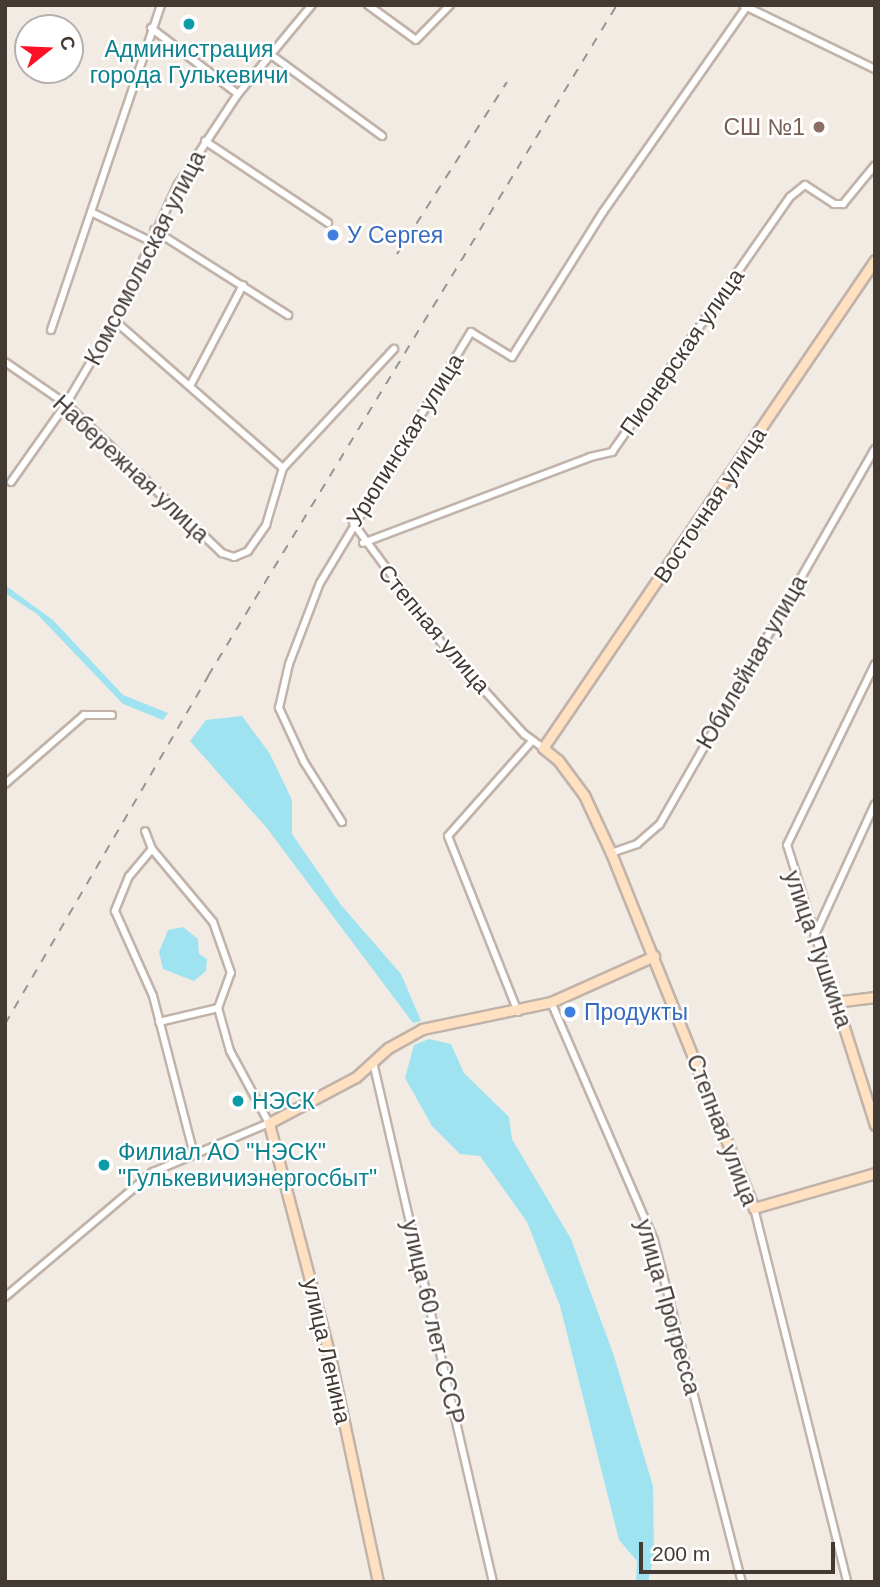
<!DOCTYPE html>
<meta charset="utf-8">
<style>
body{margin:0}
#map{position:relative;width:880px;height:1587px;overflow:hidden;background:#f2ebe4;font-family:Arial,sans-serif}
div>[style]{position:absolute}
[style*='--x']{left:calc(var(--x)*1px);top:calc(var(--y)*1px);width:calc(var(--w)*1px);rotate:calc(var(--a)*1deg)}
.water>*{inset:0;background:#9fe3f1}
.roads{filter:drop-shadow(2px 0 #c1b3aa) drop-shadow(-2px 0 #c1b3aa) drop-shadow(0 2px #c1b3aa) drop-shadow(0 -2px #c1b3aa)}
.street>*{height:6px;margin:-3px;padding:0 3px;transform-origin:3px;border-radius:3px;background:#fff}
.secondary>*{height:9px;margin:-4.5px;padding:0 4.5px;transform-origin:4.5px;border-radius:4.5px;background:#ffe1c1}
.rail>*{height:2px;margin-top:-1px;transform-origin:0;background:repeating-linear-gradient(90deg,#949494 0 9px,transparent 0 18px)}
.dots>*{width:19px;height:19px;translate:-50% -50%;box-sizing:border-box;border:4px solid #fff;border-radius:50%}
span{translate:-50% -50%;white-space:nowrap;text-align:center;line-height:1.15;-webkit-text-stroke:5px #fff;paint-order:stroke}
.culture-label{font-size:23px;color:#0d838f}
.left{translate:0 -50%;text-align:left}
.education-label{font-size:23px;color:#785e54}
.right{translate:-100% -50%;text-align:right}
.shop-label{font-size:23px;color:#366cbe}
.street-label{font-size:23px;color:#443a34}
.frame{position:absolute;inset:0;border:7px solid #443a34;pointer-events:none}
.north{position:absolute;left:14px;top:14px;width:70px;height:70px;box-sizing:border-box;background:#fff;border:2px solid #b4b0ae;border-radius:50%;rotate:72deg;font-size:19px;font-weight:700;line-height:28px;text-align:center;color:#443a34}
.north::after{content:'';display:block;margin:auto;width:24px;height:32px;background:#fc1127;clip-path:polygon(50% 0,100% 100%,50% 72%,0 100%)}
.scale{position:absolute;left:639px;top:1542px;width:196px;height:32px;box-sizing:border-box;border:4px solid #443a34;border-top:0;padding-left:9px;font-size:21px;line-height:24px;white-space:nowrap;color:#443a34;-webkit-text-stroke:5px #fff;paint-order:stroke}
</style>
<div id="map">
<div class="water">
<i style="clip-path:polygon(5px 585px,53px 620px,123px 695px,168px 713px,163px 720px,123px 704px,37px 614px,5px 593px)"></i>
<i style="clip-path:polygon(242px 716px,270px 754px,292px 800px,292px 834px,341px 905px,401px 974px,421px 1021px,413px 1023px,266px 827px,190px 741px,206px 720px)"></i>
<i style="clip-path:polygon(183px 927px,198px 939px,199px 954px,207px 959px,206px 971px,194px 981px,163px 969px,159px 952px,168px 930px)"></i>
<i style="clip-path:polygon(429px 1039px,451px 1044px,464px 1073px,509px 1117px,512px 1139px,571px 1239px,614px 1356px,653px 1486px,654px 1556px,648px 1582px,636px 1582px,637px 1561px,619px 1540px,560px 1306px,527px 1222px,480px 1156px,460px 1154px,432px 1126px,405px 1078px,414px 1045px)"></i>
</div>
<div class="roads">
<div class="street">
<i style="--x:368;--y:5;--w:59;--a:36.1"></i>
<i style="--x:416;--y:40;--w:49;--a:-45.8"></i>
<i style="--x:743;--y:5;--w:147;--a:25.9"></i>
<i style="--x:151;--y:28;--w:109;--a:37.2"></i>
<i style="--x:270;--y:54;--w:139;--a:36.2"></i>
<i style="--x:205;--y:141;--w:148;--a:33.7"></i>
<i style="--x:91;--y:212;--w:66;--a:26.2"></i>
<i style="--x:154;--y:230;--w:159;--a:32.4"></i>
<i style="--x:115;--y:321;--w:223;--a:41.2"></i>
<i style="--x:51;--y:330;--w:343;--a:-71.3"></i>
<i style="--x:5;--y:362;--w:74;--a:34.5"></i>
<i style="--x:66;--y:404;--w:216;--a:43.7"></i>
<i style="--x:222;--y:553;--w:13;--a:18"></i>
<i style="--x:234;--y:557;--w:15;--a:-23"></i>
<i style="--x:248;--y:551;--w:32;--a:-55"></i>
<i style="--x:266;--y:525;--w:59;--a:-73.4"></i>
<i style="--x:283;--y:468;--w:163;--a:-47"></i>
<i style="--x:190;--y:386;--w:114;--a:-62.3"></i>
<i style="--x:11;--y:482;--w:95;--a:-54.8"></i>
<i style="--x:66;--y:404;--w:96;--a:-59.4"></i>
<i style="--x:115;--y:321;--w:149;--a:-65.3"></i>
<i style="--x:177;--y:186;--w:110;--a:-56.5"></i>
<i style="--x:238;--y:94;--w:116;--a:-50.3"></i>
<i style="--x:353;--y:523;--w:152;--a:53.6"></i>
<i style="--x:443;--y:645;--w:120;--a:47.7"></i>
<i style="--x:524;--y:734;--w:24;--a:36"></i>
<i style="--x:363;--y:543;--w:243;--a:-20.7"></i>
<i style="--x:590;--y:457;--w:23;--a:-13"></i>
<i style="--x:612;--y:452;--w:311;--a:-55.1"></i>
<i style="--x:790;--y:197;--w:19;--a:-39"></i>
<i style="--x:805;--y:185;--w:35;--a:33"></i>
<i style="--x:834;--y:204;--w:9;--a:0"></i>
<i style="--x:843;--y:204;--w:50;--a:-50.6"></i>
<i style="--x:5;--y:784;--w:105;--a:-41.1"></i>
<i style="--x:84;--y:715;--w:28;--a:0"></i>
<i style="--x:342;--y:822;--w:71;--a:-122.3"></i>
<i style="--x:304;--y:762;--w:60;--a:-114.8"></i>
<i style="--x:279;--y:708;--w:45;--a:-77.2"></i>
<i style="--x:289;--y:664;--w:87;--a:-69.1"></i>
<i style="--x:320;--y:583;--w:293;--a:-59"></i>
<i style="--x:471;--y:332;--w:48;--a:31.4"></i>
<i style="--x:512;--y:357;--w:171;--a:-57.9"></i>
<i style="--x:603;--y:212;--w:253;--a:-55"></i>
<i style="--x:152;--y:849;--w:35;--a:130"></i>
<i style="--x:129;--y:876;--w:38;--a:112"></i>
<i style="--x:115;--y:911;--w:93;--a:65.9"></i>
<i style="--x:153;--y:996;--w:164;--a:75.5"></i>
<i style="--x:611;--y:853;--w:28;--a:-19"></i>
<i style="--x:637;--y:844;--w:30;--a:-41"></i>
<i style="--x:660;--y:824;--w:432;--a:-60.2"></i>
<i style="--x:814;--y:937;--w:146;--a:-65.4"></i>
<i style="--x:551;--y:1002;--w:259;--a:66.6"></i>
<i style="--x:654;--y:1240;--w:353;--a:75.6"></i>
<i style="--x:836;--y:1002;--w:164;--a:-107.3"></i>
<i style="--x:787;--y:845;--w:201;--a:-64.1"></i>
<i style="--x:518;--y:1012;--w:189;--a:-111.7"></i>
<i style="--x:448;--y:836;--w:127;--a:-48.5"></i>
<i style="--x:159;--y:1022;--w:61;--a:-13.3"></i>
<i style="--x:373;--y:1062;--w:534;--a:77.01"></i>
<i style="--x:754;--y:1208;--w:385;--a:76"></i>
<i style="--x:5;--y:1297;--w:194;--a:-40.2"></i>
<i style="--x:153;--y:1172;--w:126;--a:-22.9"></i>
<i style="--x:269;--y:1123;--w:82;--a:-118.4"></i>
<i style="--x:230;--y:1051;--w:45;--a:-105.6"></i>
<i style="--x:218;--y:1008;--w:37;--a:-70"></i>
<i style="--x:231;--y:973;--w:54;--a:-109.4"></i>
<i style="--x:213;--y:922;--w:95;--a:-129.9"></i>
<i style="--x:152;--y:849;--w:19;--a:-111"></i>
</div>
<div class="secondary">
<i style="--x:875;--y:260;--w:590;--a:124.23"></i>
<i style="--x:543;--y:748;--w:19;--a:39"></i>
<i style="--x:558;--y:760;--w:44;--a:53.4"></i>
<i style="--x:584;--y:795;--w:64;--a:65"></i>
<i style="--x:611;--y:853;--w:383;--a:68.1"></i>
<i style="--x:754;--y:1208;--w:126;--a:-16.1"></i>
<i style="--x:875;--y:997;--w:39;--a:173"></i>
<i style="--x:836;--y:1002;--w:129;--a:72.4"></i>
<i style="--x:378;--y:1582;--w:227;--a:-102"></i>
<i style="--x:331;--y:1360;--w:245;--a:-104.7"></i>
<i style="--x:269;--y:1123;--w:98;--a:-27.9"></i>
<i style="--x:356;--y:1077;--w:43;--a:-42.2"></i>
<i style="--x:388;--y:1048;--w:39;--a:-29"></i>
<i style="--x:422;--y:1029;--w:132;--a:-11.8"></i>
<i style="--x:551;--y:1002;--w:113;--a:-24.1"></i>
</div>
</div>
<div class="rail">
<i style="--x:397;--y:254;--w:204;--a:-57.4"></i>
<i style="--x:5;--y:1024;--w:403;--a:-59.7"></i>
<i style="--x:208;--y:676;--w:786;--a:-58.64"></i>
</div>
<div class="dots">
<i style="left:189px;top:24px;background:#0f9aa8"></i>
<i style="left:819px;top:127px;background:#8d6e63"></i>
<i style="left:333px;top:235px;background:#3f7fe0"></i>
<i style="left:570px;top:1012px;background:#3f7fe0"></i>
<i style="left:238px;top:1101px;background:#0f9aa8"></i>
<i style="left:104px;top:1165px;background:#0f9aa8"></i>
</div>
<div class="culture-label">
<span style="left:189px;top:62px">Администрация<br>города Гулькевичи</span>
<span class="left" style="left:252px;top:1101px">НЭСК</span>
<span class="left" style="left:118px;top:1165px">Филиал АО "НЭСК"<br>"Гулькевичиэнергосбыт"</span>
</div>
<div class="education-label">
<span class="right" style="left:805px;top:127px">СШ №1</span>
</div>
<div class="shop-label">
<span class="left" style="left:347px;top:235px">У Сергея</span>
<span class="left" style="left:584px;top:1012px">Продукты</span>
</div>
<div class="street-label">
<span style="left:145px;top:258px;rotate:-63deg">Комсомольская улица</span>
<span style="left:682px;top:352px;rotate:-55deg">Пионерская улица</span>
<span style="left:405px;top:440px;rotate:-58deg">Урюпинская улица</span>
<span style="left:131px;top:469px;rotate:43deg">Набережная улица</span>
<span style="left:710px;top:505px;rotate:-56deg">Восточная улица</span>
<span style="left:434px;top:629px;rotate:50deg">Степная улица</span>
<span style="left:752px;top:662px;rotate:-60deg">Юбилейная улица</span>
<span style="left:818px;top:949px;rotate:71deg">улица Пушкина</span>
<span style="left:722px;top:1130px;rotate:69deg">Степная улица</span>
<span style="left:668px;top:1307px;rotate:74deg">улица Прогресса</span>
<span style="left:433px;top:1322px;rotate:77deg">улица 60 лет СССР</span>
<span style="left:327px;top:1351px;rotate:77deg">улица Ленина</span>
</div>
<div class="frame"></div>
<div class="north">С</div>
<div class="scale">200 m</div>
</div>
